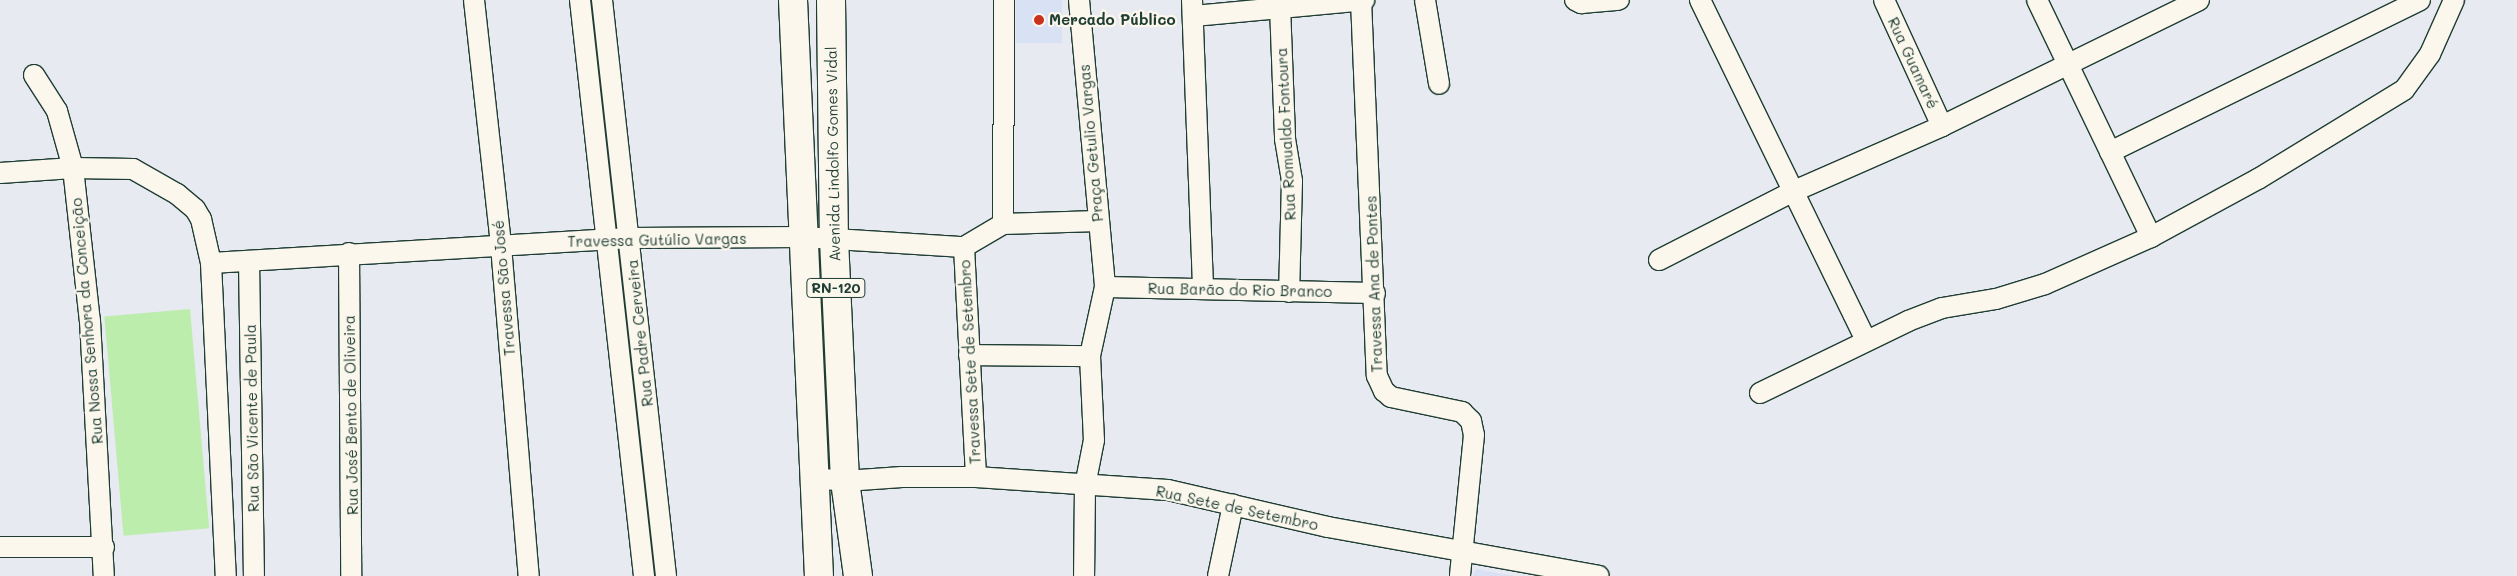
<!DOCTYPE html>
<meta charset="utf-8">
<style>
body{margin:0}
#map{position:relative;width:2517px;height:576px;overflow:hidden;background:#e7eaf1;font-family:Mali,sans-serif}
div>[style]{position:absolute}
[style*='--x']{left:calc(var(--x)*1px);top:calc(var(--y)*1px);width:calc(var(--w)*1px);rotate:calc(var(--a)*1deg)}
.built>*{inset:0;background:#d9e1f4;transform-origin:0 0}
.green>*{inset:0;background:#bcedad;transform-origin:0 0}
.roads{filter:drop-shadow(1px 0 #1f3d34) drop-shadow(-1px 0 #1f3d34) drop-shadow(0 1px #1f3d34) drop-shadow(0 -1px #1f3d34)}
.minor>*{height:20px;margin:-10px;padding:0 10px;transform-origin:10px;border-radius:10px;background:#fbf7ec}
.primary>*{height:28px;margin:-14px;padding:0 14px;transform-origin:14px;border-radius:14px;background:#fbf7ec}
.dots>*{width:14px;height:14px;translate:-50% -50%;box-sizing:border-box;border:2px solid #fbf7ec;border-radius:50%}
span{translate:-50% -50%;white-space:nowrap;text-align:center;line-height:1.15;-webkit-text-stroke:4.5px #fbf7ec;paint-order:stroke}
.shield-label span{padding:1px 4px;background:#fbf7ec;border:1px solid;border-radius:4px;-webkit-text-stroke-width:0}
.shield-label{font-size:14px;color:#1f3d34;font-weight:700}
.poi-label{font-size:15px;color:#1f3d34;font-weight:700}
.left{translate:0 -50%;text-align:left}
.street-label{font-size:15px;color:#1f3d34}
</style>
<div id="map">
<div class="built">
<i style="left:1016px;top:0;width:46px;height:43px"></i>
<i style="clip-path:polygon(1476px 569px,1515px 576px,1473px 576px)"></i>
</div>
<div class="green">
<i style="left:190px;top:309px;width:220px;height:86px;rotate:85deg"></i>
</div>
<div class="roads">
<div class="minor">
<i style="--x:474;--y:0;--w:247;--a:83.7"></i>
<i style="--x:501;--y:246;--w:331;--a:85.2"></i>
<i style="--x:580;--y:0;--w:580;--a:83.66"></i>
<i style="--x:602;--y:0;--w:580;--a:83.66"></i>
<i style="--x:1079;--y:0;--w:288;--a:84.8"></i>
<i style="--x:1105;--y:287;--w:71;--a:102.3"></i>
<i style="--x:1090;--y:356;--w:84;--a:87.3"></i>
<i style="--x:1094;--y:440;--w:47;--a:101.1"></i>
<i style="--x:1085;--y:486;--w:90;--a:90.6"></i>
<i style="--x:1192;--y:0;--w:289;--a:87.8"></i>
<i style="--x:1361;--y:0;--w:376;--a:87.6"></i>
<i style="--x:1377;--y:376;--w:17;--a:65"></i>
<i style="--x:1384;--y:391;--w:9;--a:41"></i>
<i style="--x:1391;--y:397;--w:73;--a:11.9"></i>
<i style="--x:1462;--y:412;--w:13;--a:45"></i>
<i style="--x:1471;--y:421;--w:14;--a:78"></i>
<i style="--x:1474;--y:435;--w:142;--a:95.7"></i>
<i style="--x:1425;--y:0;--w:85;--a:80.5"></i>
<i style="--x:1575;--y:0;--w:7;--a:27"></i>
<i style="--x:1581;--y:3;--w:38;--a:-5"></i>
<i style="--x:1700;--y:0;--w:379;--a:64"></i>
<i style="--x:1884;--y:0;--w:139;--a:65.3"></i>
<i style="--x:2037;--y:0;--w:263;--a:64.3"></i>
<i style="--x:1280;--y:6;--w:133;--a:87.8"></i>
<i style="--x:1285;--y:139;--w:43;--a:80.5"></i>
<i style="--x:1292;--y:181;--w:111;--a:91.5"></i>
<i style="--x:1193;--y:16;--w:172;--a:-5.3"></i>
<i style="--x:34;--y:75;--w:43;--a:57.4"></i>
<i style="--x:57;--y:111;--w:59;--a:74.3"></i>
<i style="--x:73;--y:168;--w:154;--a:83.7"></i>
<i style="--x:90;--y:321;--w:255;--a:86.9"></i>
<i style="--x:2110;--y:152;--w:345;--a:-26.1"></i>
<i style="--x:0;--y:173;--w:73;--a:-3.9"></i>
<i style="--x:73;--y:168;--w:60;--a:1"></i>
<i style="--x:133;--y:169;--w:51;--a:29.6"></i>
<i style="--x:177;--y:194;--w:23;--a:40"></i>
<i style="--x:195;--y:209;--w:12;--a:59"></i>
<i style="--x:201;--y:219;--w:45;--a:77.2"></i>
<i style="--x:211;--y:263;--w:313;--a:87.3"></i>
<i style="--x:1003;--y:224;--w:224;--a:-89.7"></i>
<i style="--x:964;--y:247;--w:230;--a:87"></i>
<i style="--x:349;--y:253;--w:323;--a:89.6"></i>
<i style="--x:1659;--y:260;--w:149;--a:-27.1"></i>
<i style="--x:1792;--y:192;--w:164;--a:-23.7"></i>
<i style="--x:1942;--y:126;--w:286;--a:-26.1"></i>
<i style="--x:249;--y:261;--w:315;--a:89.1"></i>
<i style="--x:211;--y:263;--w:420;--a:-3.4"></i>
<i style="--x:630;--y:238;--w:173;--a:-0.3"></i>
<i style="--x:803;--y:237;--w:161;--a:3.6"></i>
<i style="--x:964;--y:247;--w:45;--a:-30.5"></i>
<i style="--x:1003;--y:224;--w:95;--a:-1.8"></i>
<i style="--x:1105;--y:287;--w:270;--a:1.3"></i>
<i style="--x:969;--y:355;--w:121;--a:0.5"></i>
<i style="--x:1760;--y:393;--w:165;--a:-25.9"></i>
<i style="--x:1908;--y:321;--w:36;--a:-21"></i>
<i style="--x:1942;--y:308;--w:55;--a:-9.5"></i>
<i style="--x:1996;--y:299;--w:51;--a:-17"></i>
<i style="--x:2045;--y:284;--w:116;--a:-23.9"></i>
<i style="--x:2151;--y:237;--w:122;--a:-28.5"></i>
<i style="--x:2258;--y:179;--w:171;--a:-31.4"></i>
<i style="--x:2404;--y:90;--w:44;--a:-54.2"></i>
<i style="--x:2430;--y:54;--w:59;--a:-66"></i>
<i style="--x:812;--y:478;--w:33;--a:5"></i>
<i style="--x:845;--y:481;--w:57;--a:-4"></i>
<i style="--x:902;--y:477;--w:74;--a:0"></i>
<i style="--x:976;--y:477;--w:192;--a:3.9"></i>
<i style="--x:1168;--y:490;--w:164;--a:13"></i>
<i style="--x:1328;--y:527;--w:275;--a:10.2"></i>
<i style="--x:0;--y:547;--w:104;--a:0"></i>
<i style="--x:1218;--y:576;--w:73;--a:-78.1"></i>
</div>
<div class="primary">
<i style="--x:793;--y:0;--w:577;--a:87.42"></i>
<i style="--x:831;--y:0;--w:239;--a:89.3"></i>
<i style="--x:834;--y:239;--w:242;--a:87.4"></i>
<i style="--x:845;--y:481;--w:96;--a:82.2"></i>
</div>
</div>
<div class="dots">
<i style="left:1039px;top:20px;background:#c8321e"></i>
</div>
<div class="shield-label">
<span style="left:836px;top:288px">RN-120</span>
</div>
<div class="poi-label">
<span class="left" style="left:1049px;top:20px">Mercado Público</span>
</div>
<div class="street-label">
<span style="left:1913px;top:63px;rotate:65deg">Rua Guamaré</span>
<span style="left:1286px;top:134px;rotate:-93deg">Rua Romualdo Fontoura</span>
<span style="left:1091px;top:143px;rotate:-95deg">Praça Getulio Vargas</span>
<span style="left:833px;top:154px;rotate:-91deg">Avenida Lindolfo Gomes Vidal</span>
<span style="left:657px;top:240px;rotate:-1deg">Travessa Gutúlio Vargas</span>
<span style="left:1374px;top:284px;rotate:-92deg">Travessa Ana de Pontes</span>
<span style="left:504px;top:288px;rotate:-95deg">Travessa São José</span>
<span style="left:1240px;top:290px;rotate:1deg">Rua Barão do Rio Branco</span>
<span style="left:87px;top:321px;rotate:-95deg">Rua Nossa Senhora da Conceição</span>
<span style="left:640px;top:333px;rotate:-96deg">Rua Padre Cerveira</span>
<span style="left:970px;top:362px;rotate:-93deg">Travessa Sete de Setembro</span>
<span style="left:351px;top:415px;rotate:-91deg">Rua José Bento de Oliveira</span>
<span style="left:252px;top:418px;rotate:-91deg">Rua São Vicente de Paula</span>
<span style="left:1237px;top:508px;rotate:12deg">Rua Sete de Setembro</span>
</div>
</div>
